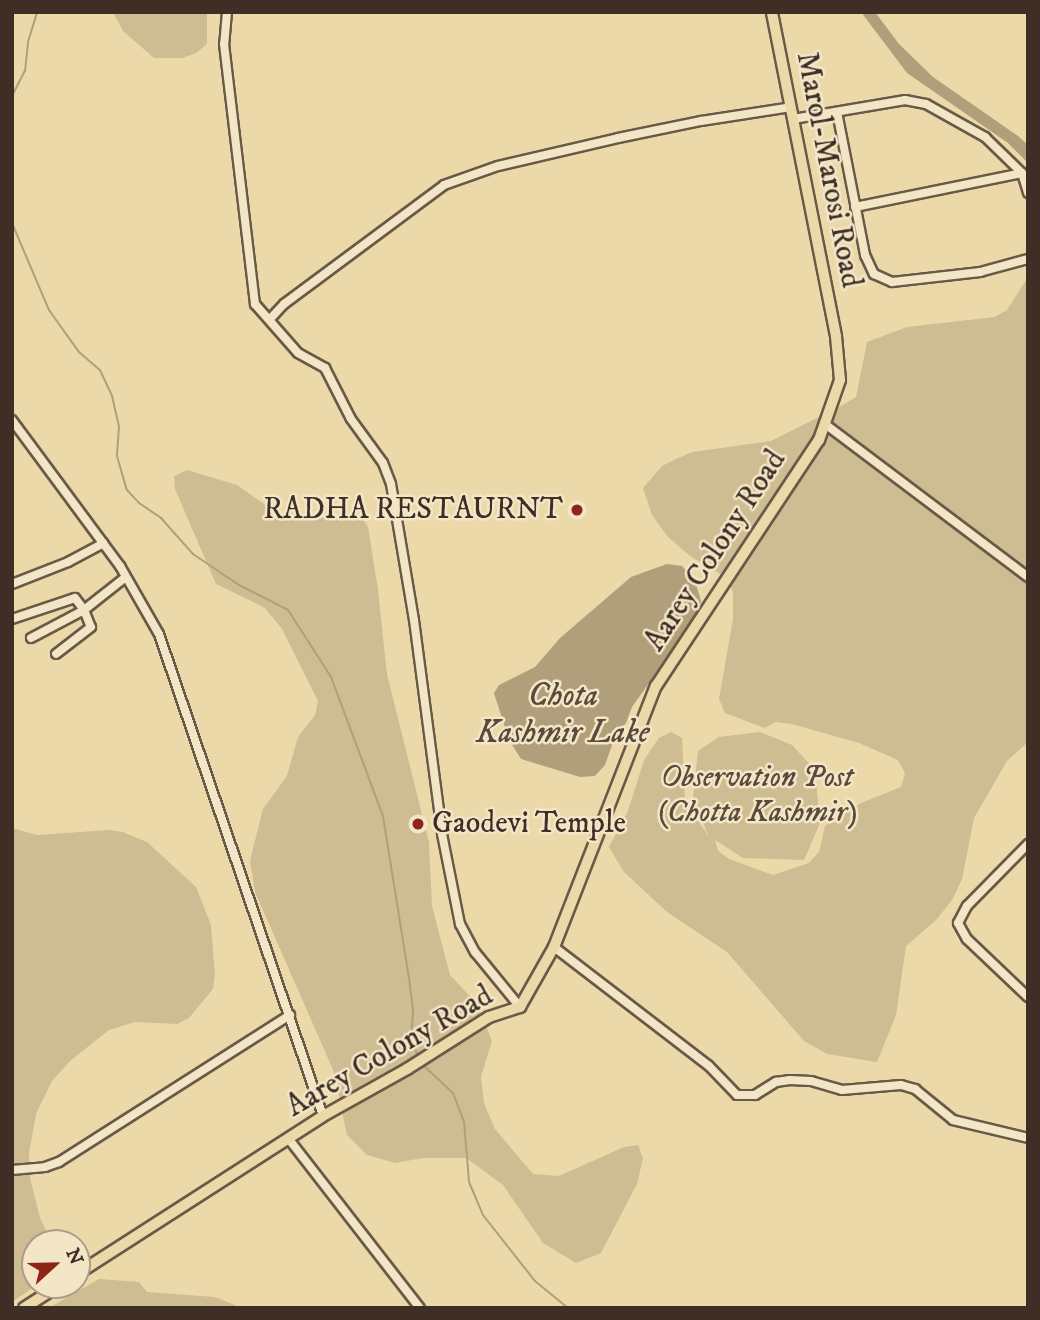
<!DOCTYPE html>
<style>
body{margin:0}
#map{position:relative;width:1040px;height:1320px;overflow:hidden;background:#ecd9a9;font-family:"IM FELL DW Pica",serif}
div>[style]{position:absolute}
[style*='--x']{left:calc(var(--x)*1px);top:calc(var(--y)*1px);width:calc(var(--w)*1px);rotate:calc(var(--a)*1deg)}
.green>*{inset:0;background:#cebc93}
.water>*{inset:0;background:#b19f7c}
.stream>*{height:2px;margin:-1px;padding:0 1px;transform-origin:1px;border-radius:1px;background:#b19f7c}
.roads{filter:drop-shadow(2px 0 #6a5947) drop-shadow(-2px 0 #6a5947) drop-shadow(0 2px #6a5947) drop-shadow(0 -2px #6a5947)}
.minor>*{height:8px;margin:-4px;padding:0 4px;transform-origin:4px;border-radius:4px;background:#f3e6c7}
.major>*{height:10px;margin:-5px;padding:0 5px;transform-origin:5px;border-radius:5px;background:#ecd9a9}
.dots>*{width:19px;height:19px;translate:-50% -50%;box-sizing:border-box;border:4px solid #f3e6c7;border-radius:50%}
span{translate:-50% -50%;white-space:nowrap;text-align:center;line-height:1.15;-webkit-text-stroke:5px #f3e6c7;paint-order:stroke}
.street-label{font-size:30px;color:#3e2e26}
.poi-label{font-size:30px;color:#3e2e26}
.right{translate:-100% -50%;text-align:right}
.left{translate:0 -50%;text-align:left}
.park-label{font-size:30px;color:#5b4a3c;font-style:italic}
.water-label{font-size:32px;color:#5b4a3c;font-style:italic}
.frame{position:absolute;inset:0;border:14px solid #3e2e26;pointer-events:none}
.north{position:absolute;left:21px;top:1229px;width:70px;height:70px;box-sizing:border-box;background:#f3e6c7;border:2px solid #ab9c87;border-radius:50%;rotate:68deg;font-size:19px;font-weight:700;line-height:28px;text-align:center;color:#3e2e26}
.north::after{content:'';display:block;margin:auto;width:24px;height:32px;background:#8f2418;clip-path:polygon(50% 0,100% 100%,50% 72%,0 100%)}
</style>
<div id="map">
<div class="green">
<i style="clip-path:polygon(113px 12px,207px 12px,207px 44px,196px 53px,182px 58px,154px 58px,123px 31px)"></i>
<i style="clip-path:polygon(1028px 277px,1028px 742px,1007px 761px,974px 818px,962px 879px,952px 900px,936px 920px,906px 946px,896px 1015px,877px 1062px,827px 1054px,804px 1041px,727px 952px,667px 912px,624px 872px,609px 847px,628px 811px,644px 760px,659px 738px,671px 732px,682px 738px,685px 801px,709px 837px,693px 798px,698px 751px,719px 737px,760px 732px,792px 745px,815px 770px,820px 823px,804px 860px,743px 858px,715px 840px,718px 851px,729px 859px,773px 875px,809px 863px,819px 852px,825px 826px,861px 803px,901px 787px,905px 773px,898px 760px,859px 743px,792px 724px,776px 722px,765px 728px,725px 713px,719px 699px,733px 619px,733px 592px,727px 578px,690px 556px,668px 537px,652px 515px,643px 488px,662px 466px,676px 459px,692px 452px,771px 441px,843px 405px,856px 397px,867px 342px,907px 327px,995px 317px,1007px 310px)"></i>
<i style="clip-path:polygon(187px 470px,237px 485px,271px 509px,294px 520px,360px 515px,368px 527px,378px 590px,387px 674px,429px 842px,432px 906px,450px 975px,478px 1005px,492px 1041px,481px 1077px,484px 1103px,495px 1129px,533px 1174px,559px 1176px,624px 1147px,638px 1145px,643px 1158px,637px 1184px,601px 1253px,576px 1263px,543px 1243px,503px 1185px,466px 1158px,423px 1158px,395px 1163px,367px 1155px,347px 1135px,334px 1072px,255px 892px,250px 861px,263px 809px,287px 776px,298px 737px,315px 715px,318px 701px,282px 629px,265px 608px,216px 584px,175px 489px,174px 476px)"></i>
<i style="clip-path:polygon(12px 828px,37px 835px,109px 830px,123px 832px,147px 842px,196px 887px,211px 925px,215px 975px,213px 989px,189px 1018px,177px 1024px,135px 1022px,109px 1030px,70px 1061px,52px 1081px,36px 1114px,29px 1153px,30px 1178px,40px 1218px,52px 1243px,35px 1243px,37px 1285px,12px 1302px)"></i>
<i style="clip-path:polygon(99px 1279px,139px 1282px,147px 1292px,215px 1297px,242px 1308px,49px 1308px)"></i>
</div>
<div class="water">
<i style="clip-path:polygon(861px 12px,875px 12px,899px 44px,933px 77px,1018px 136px,1028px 145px,1028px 163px,1008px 143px,907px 73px)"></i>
<i style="clip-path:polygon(667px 564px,682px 566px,695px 581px,701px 601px,698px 614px,632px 707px,626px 723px,616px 734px,605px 765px,595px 776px,580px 777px,521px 759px,509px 740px,494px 693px,499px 685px,535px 667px,560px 638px,631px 577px)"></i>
</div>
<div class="stream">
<i style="--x:12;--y:96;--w:28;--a:-63"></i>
<i style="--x:25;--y:71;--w:29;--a:-84"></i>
<i style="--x:28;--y:42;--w:31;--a:-73"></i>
<i style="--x:12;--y:223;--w:95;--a:67"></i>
<i style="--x:49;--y:310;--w:52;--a:54.5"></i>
<i style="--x:79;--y:352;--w:28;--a:41"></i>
<i style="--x:100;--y:370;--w:29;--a:65"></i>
<i style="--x:112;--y:396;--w:31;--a:77"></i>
<i style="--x:119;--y:426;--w:30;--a:94"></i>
<i style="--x:117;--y:456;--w:35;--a:74"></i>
<i style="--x:127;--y:490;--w:18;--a:47"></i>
<i style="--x:139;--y:503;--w:27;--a:34"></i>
<i style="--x:161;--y:518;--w:48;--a:48.4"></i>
<i style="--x:193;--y:554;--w:55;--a:34"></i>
<i style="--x:239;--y:585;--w:55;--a:27"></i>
<i style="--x:288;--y:610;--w:80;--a:57.3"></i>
<i style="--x:331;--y:677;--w:148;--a:69.5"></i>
<i style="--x:383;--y:816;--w:164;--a:80.9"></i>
<i style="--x:409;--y:978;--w:34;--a:83"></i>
<i style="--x:413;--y:1012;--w:27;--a:94"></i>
<i style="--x:411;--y:1039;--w:18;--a:68"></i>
<i style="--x:422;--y:1064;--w:42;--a:43.1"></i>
<i style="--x:453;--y:1093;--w:31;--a:69"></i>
<i style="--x:464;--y:1122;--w:60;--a:85.2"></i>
<i style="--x:469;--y:1182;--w:36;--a:67"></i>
<i style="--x:483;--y:1215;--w:84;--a:51.8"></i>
<i style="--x:535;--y:1281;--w:43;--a:39.3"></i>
</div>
<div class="roads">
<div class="minor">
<i style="--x:227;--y:12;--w:32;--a:95"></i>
<i style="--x:224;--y:44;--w:262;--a:83.2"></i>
<i style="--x:255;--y:304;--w:65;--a:48.7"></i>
<i style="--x:298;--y:353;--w:31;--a:29"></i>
<i style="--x:325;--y:368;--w:57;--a:63"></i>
<i style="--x:351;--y:419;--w:54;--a:54"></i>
<i style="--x:383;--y:463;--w:22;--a:69"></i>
<i style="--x:391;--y:484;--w:138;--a:80.4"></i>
<i style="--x:414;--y:620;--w:216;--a:82.5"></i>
<i style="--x:442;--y:834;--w:92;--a:78.7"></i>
<i style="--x:460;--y:924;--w:32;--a:62"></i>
<i style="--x:475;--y:952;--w:71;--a:50.7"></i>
<i style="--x:837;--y:112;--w:146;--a:78.9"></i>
<i style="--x:865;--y:255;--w:21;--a:65"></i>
<i style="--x:874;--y:274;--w:20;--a:24"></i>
<i style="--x:892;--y:282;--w:89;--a:-6.5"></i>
<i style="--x:980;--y:272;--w:50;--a:-15.2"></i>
<i style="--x:793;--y:119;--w:114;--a:-9.6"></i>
<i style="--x:905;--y:100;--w:21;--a:11"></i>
<i style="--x:926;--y:104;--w:68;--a:29.2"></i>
<i style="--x:985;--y:137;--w:52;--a:44.2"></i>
<i style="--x:1022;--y:173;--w:21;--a:73"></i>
<i style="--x:855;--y:207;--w:170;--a:-11.5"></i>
<i style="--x:270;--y:319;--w:21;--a:-47"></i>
<i style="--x:284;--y:304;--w:199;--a:-36.6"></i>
<i style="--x:444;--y:185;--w:57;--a:-19.4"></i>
<i style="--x:498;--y:166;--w:123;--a:-13.1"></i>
<i style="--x:618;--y:138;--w:85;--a:-11.6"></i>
<i style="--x:701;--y:121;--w:91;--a:-8.8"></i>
<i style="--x:12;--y:420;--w:182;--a:53.5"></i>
<i style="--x:120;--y:566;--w:78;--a:60.2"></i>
<i style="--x:159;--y:634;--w:509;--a:71.21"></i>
<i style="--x:825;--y:424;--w:254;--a:37"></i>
<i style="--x:12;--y:584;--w:60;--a:-21.4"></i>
<i style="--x:68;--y:562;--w:40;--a:-28"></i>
<i style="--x:12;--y:619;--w:66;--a:-18.4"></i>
<i style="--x:75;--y:598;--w:15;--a:53"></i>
<i style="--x:84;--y:610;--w:53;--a:-38.2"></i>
<i style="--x:31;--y:638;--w:60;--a:-27.8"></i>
<i style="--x:84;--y:610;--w:18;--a:68"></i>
<i style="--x:91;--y:627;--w:44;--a:142.4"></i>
<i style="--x:1028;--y:844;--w:87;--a:134.5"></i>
<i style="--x:967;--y:906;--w:19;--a:118"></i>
<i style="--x:958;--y:923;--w:18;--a:61"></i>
<i style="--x:967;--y:939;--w:84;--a:43.6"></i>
<i style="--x:554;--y:947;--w:195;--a:37.5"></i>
<i style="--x:709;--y:1066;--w:40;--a:46"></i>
<i style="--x:737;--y:1095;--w:18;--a:0"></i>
<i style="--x:755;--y:1095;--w:25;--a:-32"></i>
<i style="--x:776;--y:1082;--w:14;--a:-8"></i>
<i style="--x:790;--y:1080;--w:21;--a:3"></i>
<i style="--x:811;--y:1081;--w:32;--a:16"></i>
<i style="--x:842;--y:1090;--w:59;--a:-4.8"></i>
<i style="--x:901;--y:1085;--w:15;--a:16"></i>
<i style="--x:915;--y:1089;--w:49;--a:39.2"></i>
<i style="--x:953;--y:1120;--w:77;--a:13.5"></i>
<i style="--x:288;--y:1138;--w:215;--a:52.2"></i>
<i style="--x:12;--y:1170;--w:33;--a:-5"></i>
<i style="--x:45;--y:1167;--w:15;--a:-20"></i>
<i style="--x:59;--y:1162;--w:274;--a:-32.5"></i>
</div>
<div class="major">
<i style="--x:77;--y:1274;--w:292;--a:-32.7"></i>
<i style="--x:323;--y:1116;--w:96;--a:-29.2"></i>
<i style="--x:407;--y:1069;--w:97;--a:-32.4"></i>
<i style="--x:489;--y:1017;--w:33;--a:-18"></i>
<i style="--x:520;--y:1007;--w:69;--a:-60.5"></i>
<i style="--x:554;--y:947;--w:280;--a:-68.7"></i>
<i style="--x:656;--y:686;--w:295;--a:-56.5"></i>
<i style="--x:819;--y:440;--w:64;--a:-70.7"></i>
<i style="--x:840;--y:380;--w:44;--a:-95.2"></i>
<i style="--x:836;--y:336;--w:330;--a:-101.2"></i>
<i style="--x:24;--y:1308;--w:43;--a:-32.6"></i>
</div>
</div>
<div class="dots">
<i style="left:577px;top:510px;background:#8f2418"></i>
<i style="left:418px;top:824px;background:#8f2418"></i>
</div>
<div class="street-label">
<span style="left:828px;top:170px;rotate:79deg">Marol-Marosi Road</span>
<span style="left:716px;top:551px;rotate:-57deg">Aarey Colony Road</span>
<span style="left:390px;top:1052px;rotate:-30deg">Aarey Colony Road</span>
</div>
<div class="poi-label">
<span class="right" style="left:563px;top:510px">RADHA RESTAURNT</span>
<span class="left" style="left:432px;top:824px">Gaodevi Temple</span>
</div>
<div class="park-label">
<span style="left:757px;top:795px">Observation Post<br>(Chotta Kashmir)</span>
</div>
<div class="water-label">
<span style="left:563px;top:715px">Chota<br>Kashmir Lake</span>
</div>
<div class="frame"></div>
<div class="north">N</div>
</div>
